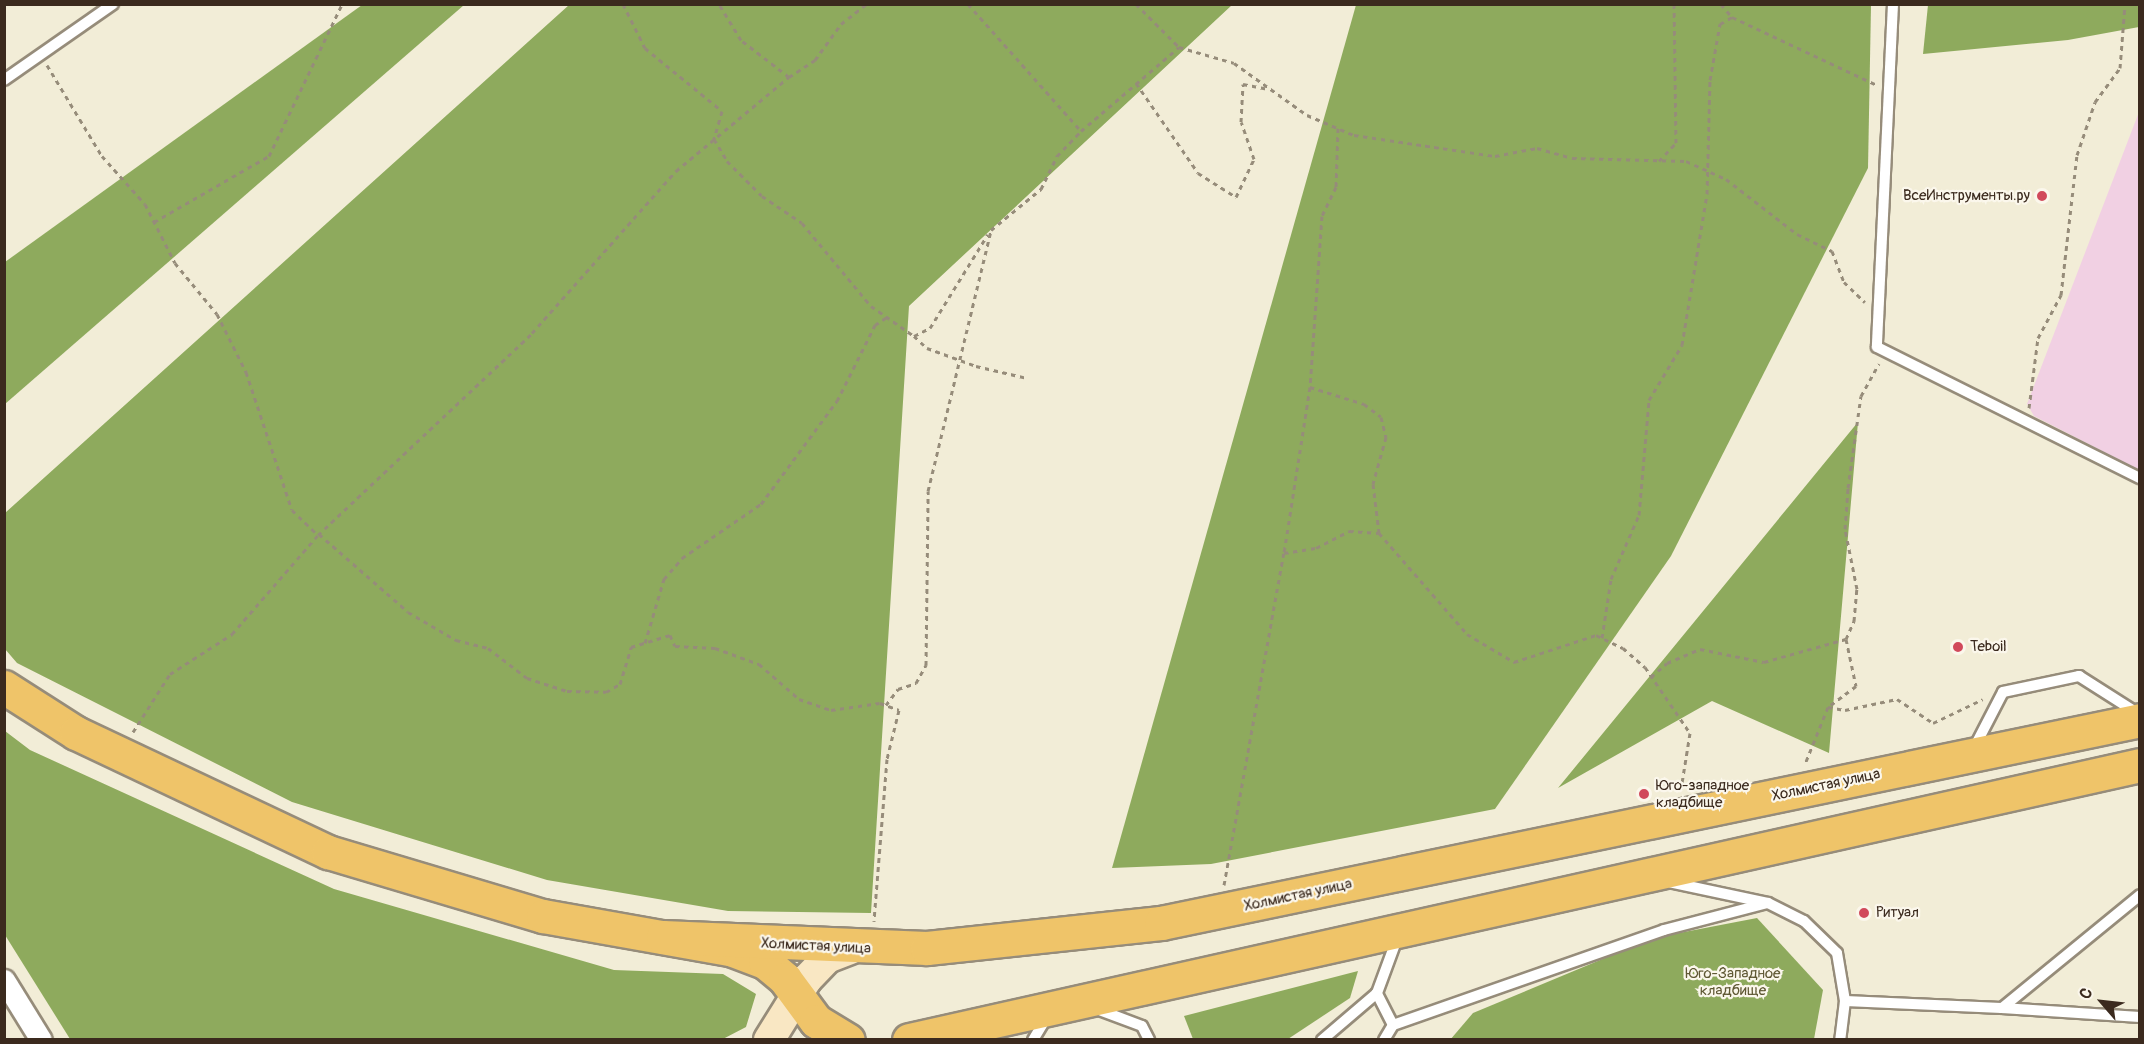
<!DOCTYPE html>
<meta charset="utf-8">
<style>
body{margin:0}
#map{position:relative;width:2144px;height:1044px;overflow:hidden;background:#f2edd7;font-family:Pangolin,sans-serif}
div>[style]{position:absolute}
[style*='--x']{left:calc(var(--x)*1px);top:calc(var(--y)*1px);width:calc(var(--w)*1px);rotate:calc(var(--a)*1deg)}
.built>*{inset:0;background:#f1d0e3}
.forest>*{inset:0;background:#8eaa5d}
.path>*{height:3px;margin-top:-1.5px;transform-origin:0;background:repeating-linear-gradient(90deg,#968c7a 0 4.5px,transparent 0 9px)}
.roads{filter:drop-shadow(2px 0 #968c7a) drop-shadow(-2px 0 #968c7a) drop-shadow(0 2px #968c7a) drop-shadow(0 -2px #968c7a)}
.lane>*{height:10px;margin:-5px;padding:0 5px;transform-origin:5px;border-radius:5px;background:#fff}
.street>*{height:21px;margin:-10.5px;padding:0 10.5px;transform-origin:10.5px;border-radius:10.5px;background:#fff}
.secondary>*{height:30px;margin:-15px;padding:0 15px;transform-origin:15px;border-radius:15px;background:#f9e7c3}
.highway>*{height:33px;margin:-16.5px;padding:0 16.5px;transform-origin:16.5px;border-radius:16.5px;background:#efc469}
.dots>*{width:16px;height:16px;translate:-50% -50%;box-sizing:border-box;border:3px solid #fbf7ec;border-radius:50%}
span{translate:-50% -50%;white-space:nowrap;text-align:center;line-height:1.15;-webkit-text-stroke:4.5px #fbf7ec;paint-order:stroke}
.poi-label{font-size:15px;color:#3b2a1e}
.right{translate:-100% -50%;text-align:right}
.left{translate:0 -50%;text-align:left}
.street-label{font-size:15px;color:#3b2a1e}
.park-label{font-size:15px;color:#5f5834}
.frame{position:absolute;inset:0;border:6px solid #3b2a1e;pointer-events:none}
.north{position:absolute;left:2072px;top:972px;width:60px;height:60px;-webkit-text-stroke:4px #fbf7ec;paint-order:stroke;rotate:298deg;font-size:16px;font-weight:700;line-height:24px;text-align:center;color:#3b2a1e}
.north::after{content:'';display:block;margin:auto;width:21px;height:27px;background:#3b2a1e;clip-path:polygon(50% 0,100% 100%,50% 72%,0 100%)}
</style>
<div id="map">
<div class="built">
<i style="clip-path:polygon(2139px 112px,2139px 470px,2034px 416px,2027px 404px)"></i>
</div>
<div class="forest">
<i style="clip-path:polygon(362px 5px,464px 5px,5px 404px,5px 262px)"></i>
<i style="clip-path:polygon(569px 5px,1232px 5px,909px 306px,871px 913px,728px 911px,547px 880px,292px 802px,17px 663px,5px 649px,5px 513px)"></i>
<i style="clip-path:polygon(1356px 5px,1871px 5px,1868px 168px,1671px 556px,1495px 809px,1211px 864px,1112px 868px)"></i>
<i style="clip-path:polygon(1928px 5px,2139px 5px,2139px 27px,2068px 40px,1923px 54px)"></i>
<i style="clip-path:polygon(1858px 422px,1829px 753px,1712px 701px,1558px 788px)"></i>
<i style="clip-path:polygon(5px 731px,30px 750px,334px 889px,614px 970px,723px 974px,756px 994px,746px 1027px,721px 1040px,70px 1039px,5px 935px)"></i>
<i style="clip-path:polygon(1757px 918px,1823px 990px,1814px 1039px,1450px 1040px,1473px 1013px,1653px 938px)"></i>
<i style="clip-path:polygon(1358px 971px,1350px 998px,1288px 1039px,1193px 1039px,1184px 1016px)"></i>
</div>
<div class="path">
<i style="--x:623;--y:4;--w:49;--a:63.4"></i>
<i style="--x:645;--y:48;--w:99;--a:39.3"></i>
<i style="--x:722;--y:111;--w:29;--a:106"></i>
<i style="--x:714;--y:139;--w:26;--a:59"></i>
<i style="--x:727;--y:161;--w:49;--a:45"></i>
<i style="--x:762;--y:196;--w:48;--a:34"></i>
<i style="--x:802;--y:223;--w:108;--a:50.3"></i>
<i style="--x:871;--y:306;--w:52;--a:34.9"></i>
<i style="--x:914;--y:336;--w:18;--a:-27"></i>
<i style="--x:930;--y:328;--w:110;--a:-58.3"></i>
<i style="--x:968;--y:4;--w:170;--a:48.3"></i>
<i style="--x:1081;--y:131;--w:129;--a:-40.6"></i>
<i style="--x:1179;--y:47;--w:57;--a:16.2"></i>
<i style="--x:1234;--y:63;--w:90;--a:35.5"></i>
<i style="--x:1307;--y:115;--w:51;--a:23.1"></i>
<i style="--x:1354;--y:135;--w:143;--a:8.5"></i>
<i style="--x:1495;--y:156;--w:43;--a:-10.8"></i>
<i style="--x:1537;--y:148;--w:36;--a:16"></i>
<i style="--x:1572;--y:158;--w:114;--a:1.5"></i>
<i style="--x:1686;--y:161;--w:44;--a:24.2"></i>
<i style="--x:1726;--y:179;--w:90;--a:37.8"></i>
<i style="--x:1797;--y:234;--w:39;--a:26"></i>
<i style="--x:1832;--y:251;--w:33;--a:69"></i>
<i style="--x:1844;--y:282;--w:29;--a:44"></i>
<i style="--x:1136;--y:4;--w:61;--a:45"></i>
<i style="--x:1721;--y:4;--w:17;--a:50"></i>
<i style="--x:1732;--y:17;--w:158;--a:25.1"></i>
<i style="--x:47;--y:65;--w:106;--a:58.9"></i>
<i style="--x:102;--y:156;--w:64;--a:48.1"></i>
<i style="--x:145;--y:204;--w:66;--a:63"></i>
<i style="--x:175;--y:263;--w:66;--a:50.5"></i>
<i style="--x:217;--y:314;--w:65;--a:63.4"></i>
<i style="--x:246;--y:372;--w:145;--a:71.6"></i>
<i style="--x:292;--y:510;--w:36;--a:44"></i>
<i style="--x:318;--y:535;--w:294;--a:-43.3"></i>
<i style="--x:532;--y:333;--w:217;--a:-48.4"></i>
<i style="--x:676;--y:171;--w:147;--a:-39.8"></i>
<i style="--x:789;--y:77;--w:61;--a:-142.4"></i>
<i style="--x:741;--y:40;--w:42;--a:-121.4"></i>
<i style="--x:789;--y:77;--w:31;--a:-33"></i>
<i style="--x:815;--y:60;--w:44;--a:-54.2"></i>
<i style="--x:841;--y:24;--w:33;--a:-38"></i>
<i style="--x:1136;--y:83;--w:109;--a:55.4"></i>
<i style="--x:1198;--y:173;--w:45;--a:32.3"></i>
<i style="--x:1236;--y:197;--w:42;--a:-64.7"></i>
<i style="--x:1254;--y:159;--w:39;--a:-109"></i>
<i style="--x:1241;--y:122;--w:38;--a:-87"></i>
<i style="--x:1243;--y:84;--w:26;--a:11"></i>
<i style="--x:1338;--y:128;--w:59;--a:91.9"></i>
<i style="--x:1336;--y:187;--w:32;--a:116"></i>
<i style="--x:1322;--y:216;--w:171;--a:94"></i>
<i style="--x:1310;--y:387;--w:57;--a:17.5"></i>
<i style="--x:1364;--y:404;--w:21;--a:37"></i>
<i style="--x:1381;--y:417;--w:21;--a:76"></i>
<i style="--x:1386;--y:437;--w:49;--a:105.5"></i>
<i style="--x:1373;--y:484;--w:49;--a:83"></i>
<i style="--x:1379;--y:533;--w:134;--a:48.9"></i>
<i style="--x:1467;--y:634;--w:55;--a:30.8"></i>
<i style="--x:1514;--y:662;--w:86;--a:-18.2"></i>
<i style="--x:1596;--y:635;--w:30;--a:26"></i>
<i style="--x:1623;--y:648;--w:29;--a:41"></i>
<i style="--x:1645;--y:667;--w:80;--a:55.7"></i>
<i style="--x:1690;--y:733;--w:57;--a:99.1"></i>
<i style="--x:1659;--y:161;--w:25;--a:-47"></i>
<i style="--x:1676;--y:143;--w:139;--a:-90.8"></i>
<i style="--x:154;--y:222;--w:133;--a:-29.9"></i>
<i style="--x:269;--y:156;--w:169;--a:-64.3"></i>
<i style="--x:914;--y:336;--w:18;--a:43"></i>
<i style="--x:927;--y:348;--w:52;--a:20.2"></i>
<i style="--x:976;--y:366;--w:52;--a:13.2"></i>
<i style="--x:1310;--y:387;--w:168;--a:98.9"></i>
<i style="--x:1284;--y:553;--w:32;--a:-9"></i>
<i style="--x:1316;--y:548;--w:37;--a:-27"></i>
<i style="--x:1349;--y:531;--w:30;--a:4"></i>
<i style="--x:2029;--y:408;--w:71;--a:-82.7"></i>
<i style="--x:2038;--y:338;--w:49;--a:-61.9"></i>
<i style="--x:2061;--y:295;--w:141;--a:-83.5"></i>
<i style="--x:2077;--y:155;--w:56;--a:-71.2"></i>
<i style="--x:2095;--y:102;--w:42;--a:-53.7"></i>
<i style="--x:2120;--y:68;--w:64;--a:-85.5"></i>
<i style="--x:319;--y:534;--w:118;--a:41.2"></i>
<i style="--x:408;--y:612;--w:56;--a:30.3"></i>
<i style="--x:456;--y:640;--w:33;--a:14"></i>
<i style="--x:488;--y:648;--w:49;--a:37.6"></i>
<i style="--x:527;--y:678;--w:42;--a:18"></i>
<i style="--x:567;--y:691;--w:39;--a:1"></i>
<i style="--x:606;--y:692;--w:16;--a:-30"></i>
<i style="--x:620;--y:684;--w:39;--a:-73"></i>
<i style="--x:631;--y:647;--w:41;--a:-17.1"></i>
<i style="--x:670;--y:635;--w:12;--a:66"></i>
<i style="--x:675;--y:646;--w:40;--a:2.9"></i>
<i style="--x:715;--y:648;--w:47;--a:20"></i>
<i style="--x:759;--y:664;--w:53;--a:41.2"></i>
<i style="--x:799;--y:699;--w:34;--a:19"></i>
<i style="--x:831;--y:710;--w:49;--a:-8.1"></i>
<i style="--x:880;--y:703;--w:20;--a:20"></i>
<i style="--x:899;--y:710;--w:50;--a:103.8"></i>
<i style="--x:887;--y:759;--w:163;--a:94.6"></i>
<i style="--x:1602;--y:638;--w:60;--a:-81.3"></i>
<i style="--x:1611;--y:579;--w:70;--a:-66.4"></i>
<i style="--x:1639;--y:515;--w:115;--a:-85"></i>
<i style="--x:1649;--y:400;--w:64;--a:-59"></i>
<i style="--x:1682;--y:345;--w:153;--a:-80.6"></i>
<i style="--x:1707;--y:194;--w:114;--a:-88.5"></i>
<i style="--x:1710;--y:80;--w:57;--a:-79.9"></i>
<i style="--x:1720;--y:24;--w:14;--a:-30"></i>
<i style="--x:1846;--y:639;--w:20;--a:-66"></i>
<i style="--x:1854;--y:621;--w:32;--a:-85"></i>
<i style="--x:1857;--y:589;--w:61;--a:-101.3"></i>
<i style="--x:1845;--y:529;--w:41;--a:-85.8"></i>
<i style="--x:1848;--y:488;--w:93;--a:-82"></i>
<i style="--x:1861;--y:396;--w:37;--a:-61"></i>
<i style="--x:645;--y:643;--w:67;--a:-73.5"></i>
<i style="--x:664;--y:579;--w:28;--a:-49"></i>
<i style="--x:682;--y:558;--w:96;--a:-34.4"></i>
<i style="--x:761;--y:504;--w:128;--a:-53.6"></i>
<i style="--x:837;--y:401;--w:85;--a:-63.4"></i>
<i style="--x:875;--y:325;--w:14;--a:-34"></i>
<i style="--x:1651;--y:677;--w:21;--a:-41"></i>
<i style="--x:1667;--y:663;--w:36;--a:-23"></i>
<i style="--x:1700;--y:649;--w:65;--a:11.5"></i>
<i style="--x:1764;--y:662;--w:85;--a:-15.7"></i>
<i style="--x:1846;--y:639;--w:48;--a:78"></i>
<i style="--x:1856;--y:686;--w:35;--a:143"></i>
<i style="--x:1828;--y:707;--w:61;--a:112"></i>
<i style="--x:886;--y:705;--w:20;--a:-53"></i>
<i style="--x:898;--y:689;--w:19;--a:-18"></i>
<i style="--x:916;--y:683;--w:21;--a:-61"></i>
<i style="--x:926;--y:665;--w:174;--a:-89.3"></i>
<i style="--x:928;--y:491;--w:268;--a:-76.4"></i>
<i style="--x:991;--y:230;--w:65;--a:-39.4"></i>
<i style="--x:1041;--y:189;--w:37;--a:-64"></i>
<i style="--x:1057;--y:156;--w:35;--a:-46"></i>
<i style="--x:1828;--y:707;--w:17;--a:10"></i>
<i style="--x:1845;--y:710;--w:53;--a:-11.9"></i>
<i style="--x:1897;--y:699;--w:43;--a:33.7"></i>
<i style="--x:1933;--y:723;--w:55;--a:-25.6"></i>
<i style="--x:133;--y:732;--w:69;--a:-57.5"></i>
<i style="--x:170;--y:674;--w:74;--a:-32.8"></i>
<i style="--x:232;--y:634;--w:131;--a:-49"></i>
<i style="--x:1224;--y:885;--w:337;--a:-79.8"></i>
</div>
<div class="roads">
<div class="lane">
<i style="--x:1893;--y:4;--w:343;--a:92.7"></i>
<i style="--x:1877;--y:347;--w:294;--a:26.5"></i>
<i style="--x:4;--y:80;--w:133;--a:-34.9"></i>
<i style="--x:1974;--y:748;--w:63;--a:-62.6"></i>
<i style="--x:2003;--y:692;--w:78;--a:-11.9"></i>
<i style="--x:2079;--y:676;--w:69;--a:32.5"></i>
<i style="--x:1669;--y:882;--w:101;--a:12"></i>
<i style="--x:1768;--y:903;--w:40;--a:26.6"></i>
<i style="--x:1804;--y:921;--w:46;--a:44.1"></i>
<i style="--x:1837;--y:953;--w:49;--a:80.5"></i>
<i style="--x:1845;--y:1001;--w:39;--a:97"></i>
<i style="--x:1845;--y:1001;--w:157;--a:2.6"></i>
<i style="--x:2002;--y:1008;--w:178;--a:-39.3"></i>
<i style="--x:1094;--y:1008;--w:51;--a:20.6"></i>
<i style="--x:1142;--y:1026;--w:16;--a:63"></i>
<i style="--x:2002;--y:1008;--w:138;--a:3.7"></i>
<i style="--x:1393;--y:1025;--w:287;--a:-19.3"></i>
<i style="--x:1664;--y:930;--w:107;--a:-14.6"></i>
<i style="--x:1033;--y:1040;--w:27;--a:-59"></i>
<i style="--x:1322;--y:1040;--w:72;--a:-40.5"></i>
<i style="--x:1384;--y:1040;--w:17;--a:-59"></i>
<i style="--x:1393;--y:1025;--w:36;--a:-117"></i>
<i style="--x:1377;--y:993;--w:61;--a:-69.8"></i>
</div>
<div class="street">
<i style="--x:4;--y:980;--w:70;--a:58.3"></i>
</div>
<div class="secondary">
<i style="--x:769;--y:1040;--w:72;--a:-58.1"></i>
<i style="--x:807;--y:979;--w:29;--a:-46"></i>
<i style="--x:827;--y:958;--w:25;--a:-21"></i>
</div>
<div class="highway">
<i style="--x:4;--y:687;--w:85;--a:32.6"></i>
<i style="--x:76;--y:733;--w:279;--a:25.3"></i>
<i style="--x:328;--y:852;--w:224;--a:16.6"></i>
<i style="--x:543;--y:916;--w:193;--a:10.1"></i>
<i style="--x:733;--y:950;--w:34;--a:21"></i>
<i style="--x:765;--y:962;--w:26;--a:40"></i>
<i style="--x:785;--y:979;--w:52;--a:53.6"></i>
<i style="--x:816;--y:1021;--w:37;--a:31"></i>
<i style="--x:663;--y:937;--w:264;--a:2.4"></i>
<i style="--x:927;--y:948;--w:235;--a:-6.1"></i>
<i style="--x:1161;--y:923;--w:1000;--a:-11.71"></i>
<i style="--x:909;--y:1040;--w:1261;--a:-12.59"></i>
</div>
</div>
<div class="dots">
<i style="left:2042px;top:196px;background:#d1495b"></i>
<i style="left:1958px;top:647px;background:#d1495b"></i>
<i style="left:1644px;top:794px;background:#d1495b"></i>
<i style="left:1864px;top:913px;background:#d1495b"></i>
</div>
<div class="poi-label">
<span class="right" style="left:2030px;top:196px">ВсеИнструменты.ру</span>
<span class="left" style="left:1970px;top:647px">Teboil</span>
<span class="left" style="left:1656px;top:794px">Юго-западное<br>кладбище</span>
<span class="left" style="left:1876px;top:913px">Ритуал</span>
</div>
<div class="street-label">
<span style="left:1826px;top:785px;rotate:-12deg">Холмистая улица</span>
<span style="left:1298px;top:895px;rotate:-12deg">Холмистая улица</span>
<span style="left:816px;top:946px;rotate:3deg">Холмистая улица</span>
</div>
<div class="park-label">
<span style="left:1733px;top:982px">Юго-Западное<br>кладбище</span>
</div>
<div class="frame"></div>
<div class="north">С</div>
</div>
